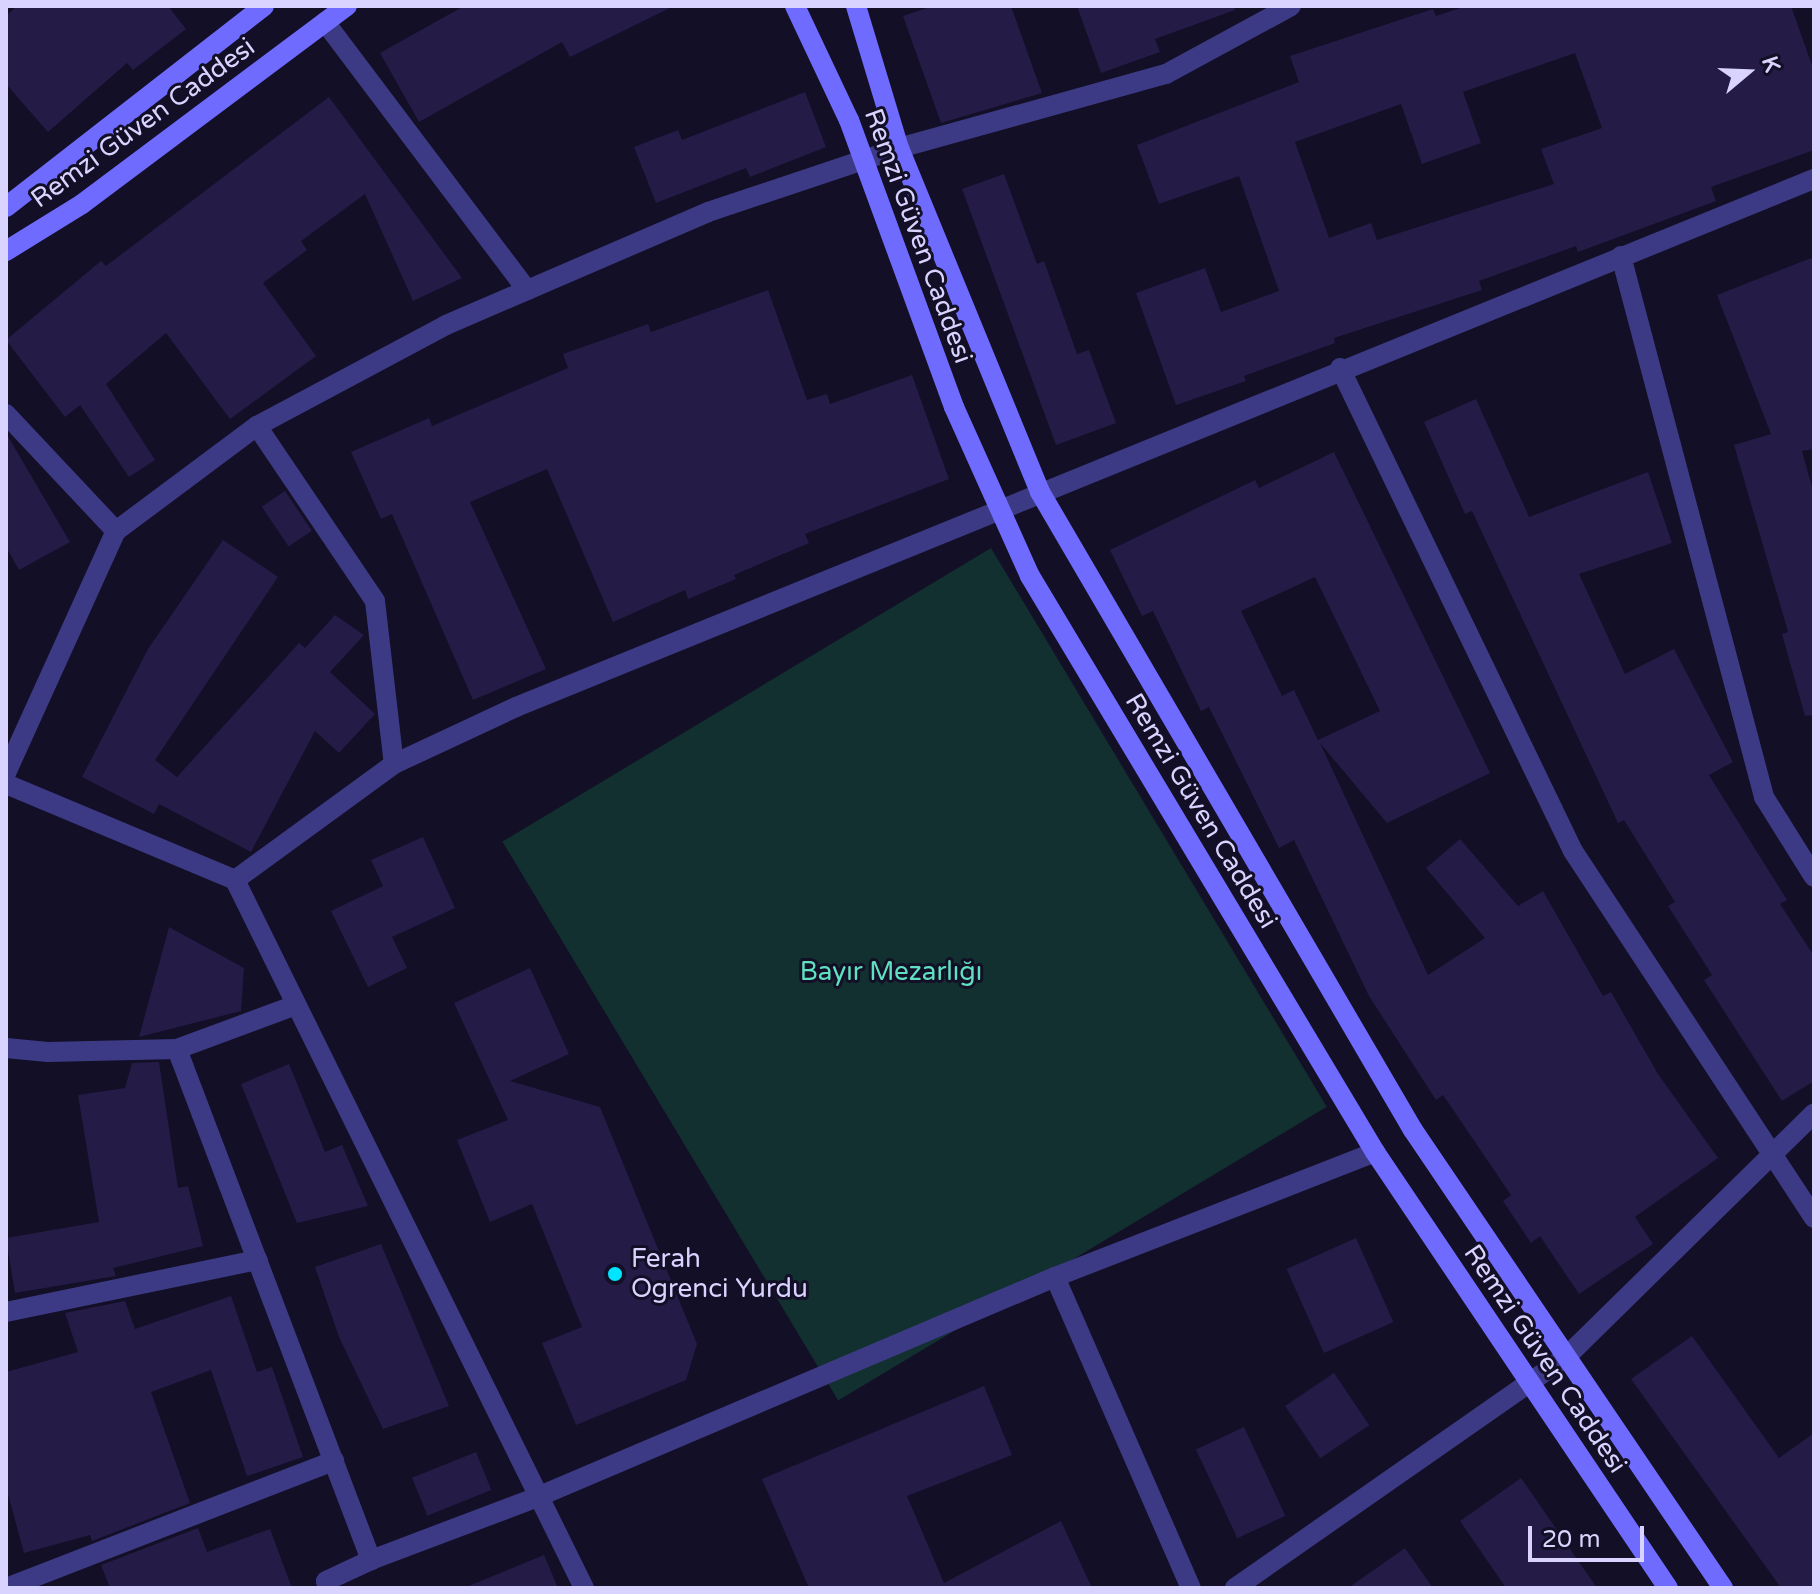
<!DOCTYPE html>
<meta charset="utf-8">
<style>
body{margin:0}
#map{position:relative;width:1820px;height:1594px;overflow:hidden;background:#130f26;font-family:"Varela Round",sans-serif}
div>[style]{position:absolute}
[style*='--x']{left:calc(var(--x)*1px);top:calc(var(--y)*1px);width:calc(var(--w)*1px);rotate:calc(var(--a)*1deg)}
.green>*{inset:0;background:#12302f;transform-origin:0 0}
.building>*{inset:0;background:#241b47;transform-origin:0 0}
.minor>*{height:20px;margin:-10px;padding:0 10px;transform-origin:10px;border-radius:10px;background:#3d3a85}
.secondary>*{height:20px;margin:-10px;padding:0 10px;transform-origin:10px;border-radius:10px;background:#6f6bff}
.dots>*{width:22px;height:22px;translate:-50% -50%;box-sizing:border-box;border:4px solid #130f26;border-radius:50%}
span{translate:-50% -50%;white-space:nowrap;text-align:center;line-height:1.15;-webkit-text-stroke:6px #130f26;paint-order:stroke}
.street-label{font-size:26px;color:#d9d4ff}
.park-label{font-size:26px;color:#5fe0c0}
.poi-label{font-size:26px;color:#d9d4ff}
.left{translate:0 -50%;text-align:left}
.frame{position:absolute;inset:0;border:8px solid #d9d4ff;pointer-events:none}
.north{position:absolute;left:1708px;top:32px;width:80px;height:80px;-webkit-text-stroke:6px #130f26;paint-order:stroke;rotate:71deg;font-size:22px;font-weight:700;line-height:32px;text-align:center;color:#d9d4ff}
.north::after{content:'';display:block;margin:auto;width:28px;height:36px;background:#d9d4ff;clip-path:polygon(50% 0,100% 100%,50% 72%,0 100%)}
.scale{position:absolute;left:1528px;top:1526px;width:116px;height:36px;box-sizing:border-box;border:4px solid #d9d4ff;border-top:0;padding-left:10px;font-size:24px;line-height:28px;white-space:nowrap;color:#d9d4ff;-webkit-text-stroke:6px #130f26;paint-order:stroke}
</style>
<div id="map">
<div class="green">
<i style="left:991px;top:548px;width:652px;height:570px;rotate:59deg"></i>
</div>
<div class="building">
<i style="clip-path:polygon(17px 6px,168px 6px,186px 29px,133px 70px,127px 63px,48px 132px,6px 84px,6px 16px)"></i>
<i style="clip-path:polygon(464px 6px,674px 6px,570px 57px,562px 42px,419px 122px,380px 53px)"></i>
<i style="clip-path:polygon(933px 6px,1011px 6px,1042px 93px,941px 123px,903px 16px)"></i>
<i style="clip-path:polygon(1077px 6px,1234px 6px,1235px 10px,1155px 39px,1160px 52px,1101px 73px)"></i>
<i style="clip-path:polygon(evenodd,1466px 6px,1791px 6px,1814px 71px,1814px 150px,1711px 187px,1716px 201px,1578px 252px,1576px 246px,1479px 281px,1482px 290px,1334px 338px,1335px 343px,1244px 376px,1246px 381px,1176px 405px,1136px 293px,1205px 268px,1221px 312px,1279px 291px,1239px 176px,1159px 204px,1137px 145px,1299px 82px,1290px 56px,1433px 9px,1436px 16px,1466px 6px,1575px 53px,1602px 128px,1541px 149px,1554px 184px,1377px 240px,1371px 223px,1329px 238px,1295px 142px,1401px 104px,1422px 164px,1481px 143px,1463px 92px,1575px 53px)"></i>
<i style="clip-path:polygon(805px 92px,826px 147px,750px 177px,746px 168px,656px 203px,634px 147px,678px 130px,682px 140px)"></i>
<i style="clip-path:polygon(329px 97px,462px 278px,413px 301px,365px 194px,301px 241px,307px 250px,263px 283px,316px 356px,230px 419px,166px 333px,106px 384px,155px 460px,129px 477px,80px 405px,65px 417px,6px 340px,101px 261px,106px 266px)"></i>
<i style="clip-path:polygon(1004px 174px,1037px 264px,1044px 261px,1077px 354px,1089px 350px,1116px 423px,1056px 445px,962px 189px)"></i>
<i style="clip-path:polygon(1814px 257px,1814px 449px,1802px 451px,1814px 494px,1814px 715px,1805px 716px,1782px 634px,1788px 632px,1734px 445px,1771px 434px,1717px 295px)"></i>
<i style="clip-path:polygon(768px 290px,807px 400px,827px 394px,830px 404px,912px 375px,949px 479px,805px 534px,809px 543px,734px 575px,736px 579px,688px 599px,685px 590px,613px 622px,547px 469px,470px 502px,546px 669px,473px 700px,392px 514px,381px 519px,351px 452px,429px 418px,432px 426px,568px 368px,563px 354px,648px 324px,651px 332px)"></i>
<i style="clip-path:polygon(1476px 399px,1529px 517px,1648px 472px,1672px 543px,1579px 574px,1625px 674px,1674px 649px,1733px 762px,1709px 775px,1787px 900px,1780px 904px,1814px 956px,1814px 1081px,1782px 1101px,1704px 980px,1712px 975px,1668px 906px,1675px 902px,1624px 820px,1618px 823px,1472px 511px,1465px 514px,1424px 422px)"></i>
<i style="clip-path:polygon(6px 433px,70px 542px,19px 570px,6px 547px)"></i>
<i style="clip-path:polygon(evenodd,1334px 452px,1490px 773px,1387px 823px,1320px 743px,1428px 975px,1485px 938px,1426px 868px,1460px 839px,1518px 906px,1543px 891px,1603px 996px,1611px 992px,1658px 1074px,1718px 1158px,1635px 1217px,1653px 1244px,1579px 1294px,1540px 1236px,1531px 1243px,1503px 1201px,1511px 1195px,1443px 1095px,1436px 1100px,1369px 996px,1294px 840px,1279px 848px,1209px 707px,1201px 711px,1153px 611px,1142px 616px,1110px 550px,1255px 480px,1259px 488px,1334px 452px,1315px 577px,1380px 711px,1318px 740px,1294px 690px,1282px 696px,1241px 611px,1315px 577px)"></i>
<i style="left:285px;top:491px;width:48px;height:28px;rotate:56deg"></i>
<i style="clip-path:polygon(223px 540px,278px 577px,155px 760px,177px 777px,299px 643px,305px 648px,335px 615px,364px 635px,330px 672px,375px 714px,339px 753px,315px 731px,251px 852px,159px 804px,154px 814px,82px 777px,148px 649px)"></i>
<i style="clip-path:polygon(423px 837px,455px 908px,392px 937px,407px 968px,368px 987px,331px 911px,383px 886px,371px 860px)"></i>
<i style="clip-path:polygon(169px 927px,244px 968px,241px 1011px,139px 1037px)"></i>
<i style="clip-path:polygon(530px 968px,569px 1054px,510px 1081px,600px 1107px,697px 1344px,686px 1380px,576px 1425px,542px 1343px,582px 1327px,532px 1204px,490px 1222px,457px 1140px,508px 1120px,454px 1003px)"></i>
<i style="clip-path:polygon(159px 1062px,178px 1188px,188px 1186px,203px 1246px,113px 1268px,116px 1276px,15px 1293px,6px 1238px,99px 1222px,78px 1095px,125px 1088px,132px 1063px)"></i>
<i style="clip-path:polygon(289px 1064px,325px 1152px,342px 1145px,368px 1206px,297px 1223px,241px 1084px)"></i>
<i style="left:1356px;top:1238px;width:92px;height:76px;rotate:66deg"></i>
<i style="clip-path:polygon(381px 1244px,449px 1406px,383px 1429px,339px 1337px,315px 1267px)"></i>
<i style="clip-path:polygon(231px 1296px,257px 1372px,272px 1367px,303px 1457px,247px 1476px,211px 1370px,151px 1392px,190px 1503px,92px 1541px,90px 1535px,24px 1553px,6px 1487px,6px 1372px,78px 1352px,65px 1313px,125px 1301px,135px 1329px)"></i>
<i style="clip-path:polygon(1692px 1336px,1779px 1458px,1814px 1433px,1814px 1588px,1781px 1588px,1631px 1379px)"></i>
<i style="left:1334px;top:1373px;width:63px;height:59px;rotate:56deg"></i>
<i style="clip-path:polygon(984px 1386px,1012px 1455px,907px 1496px,944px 1583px,1061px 1521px,1092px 1588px,809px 1588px,762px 1479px)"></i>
<i style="left:1244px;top:1427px;width:98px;height:53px;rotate:65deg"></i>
<i style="left:476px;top:1452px;width:41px;height:69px;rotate:68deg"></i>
<i style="clip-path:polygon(1521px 1478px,1597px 1588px,1506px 1588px,1460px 1521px)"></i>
<i style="clip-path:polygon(198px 1528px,207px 1552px,270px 1529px,292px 1588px,110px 1588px,101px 1565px)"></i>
<i style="clip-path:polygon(1405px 1548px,1433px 1588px,1348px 1588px)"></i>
<i style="clip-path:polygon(544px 1555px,558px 1588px,466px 1588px,466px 1587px)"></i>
</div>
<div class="minor">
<i style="--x:325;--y:22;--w:336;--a:53"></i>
<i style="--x:1621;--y:256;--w:560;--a:75.19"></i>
<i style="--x:1764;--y:797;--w:94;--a:58"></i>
<i style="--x:1340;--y:368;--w:536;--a:64.25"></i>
<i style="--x:1573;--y:851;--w:439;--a:56.7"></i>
<i style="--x:6;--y:414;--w:161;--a:46.8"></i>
<i style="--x:257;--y:426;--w:211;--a:56"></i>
<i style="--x:375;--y:601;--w:164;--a:83.4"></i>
<i style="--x:6;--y:773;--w:266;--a:-65.6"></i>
<i style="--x:116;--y:531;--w:176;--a:-36.7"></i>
<i style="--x:257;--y:426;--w:214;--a:-28.1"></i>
<i style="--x:446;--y:325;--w:285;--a:-23.3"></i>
<i style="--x:708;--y:212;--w:201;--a:-18.5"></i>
<i style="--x:899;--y:148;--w:277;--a:-15.5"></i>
<i style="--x:1166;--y:74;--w:142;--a:-28.5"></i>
<i style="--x:6;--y:784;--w:248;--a:22.7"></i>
<i style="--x:235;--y:880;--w:789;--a:63.76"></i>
<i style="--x:235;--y:880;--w:197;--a:-36.1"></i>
<i style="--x:394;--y:764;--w:135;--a:-25"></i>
<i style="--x:516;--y:707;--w:1401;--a:-22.14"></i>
<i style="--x:6;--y:1048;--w:42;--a:5.4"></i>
<i style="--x:48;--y:1052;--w:129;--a:-1.3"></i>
<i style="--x:177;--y:1049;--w:127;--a:-20.3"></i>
<i style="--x:177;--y:1049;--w:547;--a:69.21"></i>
<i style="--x:1055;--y:1277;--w:339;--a:66.4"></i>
<i style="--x:6;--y:1312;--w:257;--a:-11.7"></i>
<i style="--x:6;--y:1588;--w:352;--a:-21.2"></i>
<i style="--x:328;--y:1588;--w:7;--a:-106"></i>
<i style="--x:326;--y:1581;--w:50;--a:-25"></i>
<i style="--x:371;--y:1560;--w:175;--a:-20.7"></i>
<i style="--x:535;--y:1498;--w:565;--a:-23.03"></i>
<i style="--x:1055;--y:1277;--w:344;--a:-21.3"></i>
<i style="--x:1235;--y:1588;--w:402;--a:-34.9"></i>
<i style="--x:1565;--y:1358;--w:349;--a:-44.5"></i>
</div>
<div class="secondary">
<i style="--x:795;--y:6;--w:126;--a:64.7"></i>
<i style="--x:849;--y:120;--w:306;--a:69.9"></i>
<i style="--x:954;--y:407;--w:185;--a:65.8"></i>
<i style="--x:1030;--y:576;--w:671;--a:59.08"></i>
<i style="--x:1375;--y:1152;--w:525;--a:56.1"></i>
<i style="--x:856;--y:6;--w:148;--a:73.2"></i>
<i style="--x:899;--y:148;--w:372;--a:67.7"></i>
<i style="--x:1040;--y:492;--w:739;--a:59.69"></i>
<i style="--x:1413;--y:1130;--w:553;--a:55.91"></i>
<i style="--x:6;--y:207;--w:327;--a:-37.9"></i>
<i style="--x:6;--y:251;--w:89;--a:-31.7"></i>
<i style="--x:82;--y:204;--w:331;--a:-36.8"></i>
</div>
<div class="dots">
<i style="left:615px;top:1274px;background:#00e5ff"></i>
</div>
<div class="street-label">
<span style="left:143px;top:123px;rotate:-36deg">Remzi Güven Caddesi</span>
<span style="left:918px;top:236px;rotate:70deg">Remzi Güven Caddesi</span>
<span style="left:1201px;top:811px;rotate:59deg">Remzi Güven Caddesi</span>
<span style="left:1545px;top:1359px;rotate:56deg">Remzi Güven Caddesi</span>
</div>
<div class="park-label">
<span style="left:891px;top:972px">Bayır Mezarlığı</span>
</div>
<div class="poi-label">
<span class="left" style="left:631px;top:1274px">Ferah<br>Ogrenci Yurdu</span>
</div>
<div class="frame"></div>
<div class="north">K</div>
<div class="scale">20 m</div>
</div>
